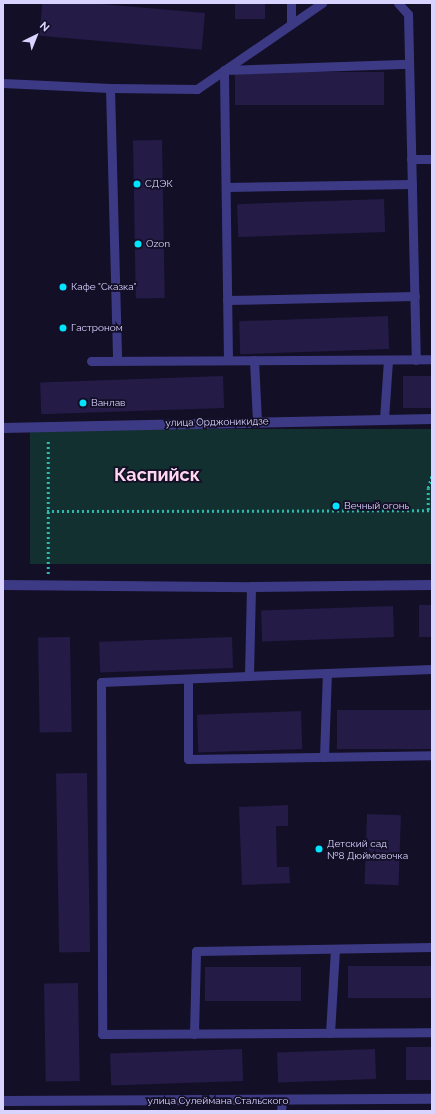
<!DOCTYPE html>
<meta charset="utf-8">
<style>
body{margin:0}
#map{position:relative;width:435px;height:1114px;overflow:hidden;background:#130f26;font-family:Raleway,sans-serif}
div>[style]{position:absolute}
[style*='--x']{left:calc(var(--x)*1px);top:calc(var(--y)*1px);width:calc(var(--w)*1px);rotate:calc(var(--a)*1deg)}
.green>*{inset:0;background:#12302f;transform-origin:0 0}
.building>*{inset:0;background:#241b47;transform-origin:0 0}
.path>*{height:2.5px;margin-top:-1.25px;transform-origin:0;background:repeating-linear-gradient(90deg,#2fb8b0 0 2px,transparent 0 5px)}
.service>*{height:9px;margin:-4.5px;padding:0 4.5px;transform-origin:4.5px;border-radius:4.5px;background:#3d3a85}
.minor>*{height:10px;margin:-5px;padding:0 5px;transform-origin:5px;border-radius:5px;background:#3d3a85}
.dots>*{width:11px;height:11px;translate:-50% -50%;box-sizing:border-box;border:2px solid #130f26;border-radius:50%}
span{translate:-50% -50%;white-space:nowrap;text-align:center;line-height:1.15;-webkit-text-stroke:3.5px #130f26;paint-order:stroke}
.poi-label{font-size:10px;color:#d9d4ff}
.left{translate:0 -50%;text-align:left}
.street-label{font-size:10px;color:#d9d4ff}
.town-label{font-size:18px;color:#ffd6f0;font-weight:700}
.frame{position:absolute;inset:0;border:4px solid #d9d4ff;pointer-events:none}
.north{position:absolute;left:16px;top:16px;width:40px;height:40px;-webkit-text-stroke:3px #130f26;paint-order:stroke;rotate:43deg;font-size:11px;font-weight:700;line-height:16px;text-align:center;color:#d9d4ff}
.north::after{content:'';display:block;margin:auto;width:14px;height:18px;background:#d9d4ff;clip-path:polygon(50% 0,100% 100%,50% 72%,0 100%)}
</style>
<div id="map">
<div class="green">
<i style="left:432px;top:429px;width:135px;height:402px;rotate:90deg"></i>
</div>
<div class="building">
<i style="left:235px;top:3px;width:30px;height:16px"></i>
<i style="left:205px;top:13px;width:37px;height:163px;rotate:95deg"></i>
<i style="left:384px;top:72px;width:33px;height:149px;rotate:90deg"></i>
<i style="left:162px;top:140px;width:158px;height:29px;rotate:89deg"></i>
<i style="left:384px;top:199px;width:33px;height:147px;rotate:88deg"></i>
<i style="left:388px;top:316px;width:33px;height:149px;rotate:88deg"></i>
<i style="left:223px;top:376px;width:32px;height:183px;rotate:88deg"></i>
<i style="left:432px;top:376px;width:32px;height:29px;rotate:90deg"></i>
<i style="left:419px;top:605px;width:13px;height:32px"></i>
<i style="left:393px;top:606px;width:31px;height:132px;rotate:88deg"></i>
<i style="left:70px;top:637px;width:95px;height:32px;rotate:89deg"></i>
<i style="left:232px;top:637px;width:31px;height:133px;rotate:88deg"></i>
<i style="left:337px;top:710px;width:95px;height:39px"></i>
<i style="left:301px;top:711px;width:38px;height:104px;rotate:88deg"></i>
<i style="left:87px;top:773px;width:179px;height:31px;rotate:89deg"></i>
<i style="clip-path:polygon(288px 805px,288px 826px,276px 826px,277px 867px,289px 867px,290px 883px,242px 885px,239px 807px)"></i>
<i style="left:367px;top:814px;width:34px;height:70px;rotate:2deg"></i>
<i style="left:432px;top:966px;width:32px;height:84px;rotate:90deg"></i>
<i style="left:205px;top:967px;width:96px;height:34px"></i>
<i style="left:78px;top:983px;width:98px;height:34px;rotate:89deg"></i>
<i style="left:432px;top:1047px;width:33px;height:26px;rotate:90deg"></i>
<i style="left:242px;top:1049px;width:32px;height:132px;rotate:88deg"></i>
<i style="left:375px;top:1049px;width:30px;height:98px;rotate:88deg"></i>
</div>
<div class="path">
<i style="--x:428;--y:510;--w:22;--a:-90"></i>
<i style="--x:428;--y:488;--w:14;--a:-73"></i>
<i style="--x:47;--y:511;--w:385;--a:-0.1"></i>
<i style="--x:48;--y:574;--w:135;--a:-90"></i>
</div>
<div class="service">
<i style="--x:398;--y:3;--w:15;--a:48"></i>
<i style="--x:408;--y:14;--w:346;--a:88.7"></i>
<i style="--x:291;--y:24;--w:21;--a:-90"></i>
<i style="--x:3;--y:83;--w:107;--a:2.7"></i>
<i style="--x:110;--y:88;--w:87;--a:0.7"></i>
<i style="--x:197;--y:89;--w:152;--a:-34.5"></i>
<i style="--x:110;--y:88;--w:272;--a:88.5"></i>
<i style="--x:411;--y:159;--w:21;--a:0"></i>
<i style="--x:226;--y:187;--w:186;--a:-0.9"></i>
<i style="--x:227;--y:300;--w:188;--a:-1.2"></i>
<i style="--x:228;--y:360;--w:290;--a:-90.8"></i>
<i style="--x:224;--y:70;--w:185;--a:-1.9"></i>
<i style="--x:254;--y:360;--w:61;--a:87.2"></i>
<i style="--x:91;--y:361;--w:341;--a:-0.3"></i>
<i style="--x:384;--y:419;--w:59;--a:-86.1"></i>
<i style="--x:251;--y:587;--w:89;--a:91.3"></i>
<i style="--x:249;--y:676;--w:183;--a:-2.2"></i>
<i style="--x:249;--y:676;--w:148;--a:177.7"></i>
<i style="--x:101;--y:682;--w:352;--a:89.8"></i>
<i style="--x:102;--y:1034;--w:330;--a:-0.3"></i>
<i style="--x:188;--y:680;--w:79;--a:90"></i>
<i style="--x:188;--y:759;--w:244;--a:-0.9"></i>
<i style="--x:324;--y:757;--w:84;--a:-88"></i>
<i style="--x:330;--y:1033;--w:84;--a:-86.6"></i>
<i style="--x:194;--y:1034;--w:83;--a:-88.6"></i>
<i style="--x:196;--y:951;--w:236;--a:-1"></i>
<i style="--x:281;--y:1111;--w:10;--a:-84"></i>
</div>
<div class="minor">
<i style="--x:3;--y:428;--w:429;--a:-1.2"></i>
<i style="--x:3;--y:585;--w:248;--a:0.5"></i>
<i style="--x:251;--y:587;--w:181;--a:-0.6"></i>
<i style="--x:3;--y:1101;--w:429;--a:-0.3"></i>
</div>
<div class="dots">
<i style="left:137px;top:184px;background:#00e5ff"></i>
<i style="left:138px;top:244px;background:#00e5ff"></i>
<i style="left:63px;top:287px;background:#00e5ff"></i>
<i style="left:63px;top:328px;background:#00e5ff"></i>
<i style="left:83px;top:403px;background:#00e5ff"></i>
<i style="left:336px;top:506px;background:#00e5ff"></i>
<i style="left:319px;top:849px;background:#00e5ff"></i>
</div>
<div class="poi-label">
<span class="left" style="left:145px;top:184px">СДЭК</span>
<span class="left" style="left:146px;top:244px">Ozon</span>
<span class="left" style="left:71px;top:287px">Кафе "Сказка"</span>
<span class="left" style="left:71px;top:328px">Гастроном</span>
<span class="left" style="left:91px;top:403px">Ванлав</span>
<span class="left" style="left:344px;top:506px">Вечный огонь</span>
<span class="left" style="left:327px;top:849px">Детский сад<br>№8 Дюймовочка</span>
</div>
<div class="street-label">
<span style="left:217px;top:422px;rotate:-1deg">улица Орджоникидзе</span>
<span style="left:218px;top:1101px">улица Сулеймана Стальского</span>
</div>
<div class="town-label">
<span style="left:157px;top:475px">Каспийск</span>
</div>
<div class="frame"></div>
<div class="north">N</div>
</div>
